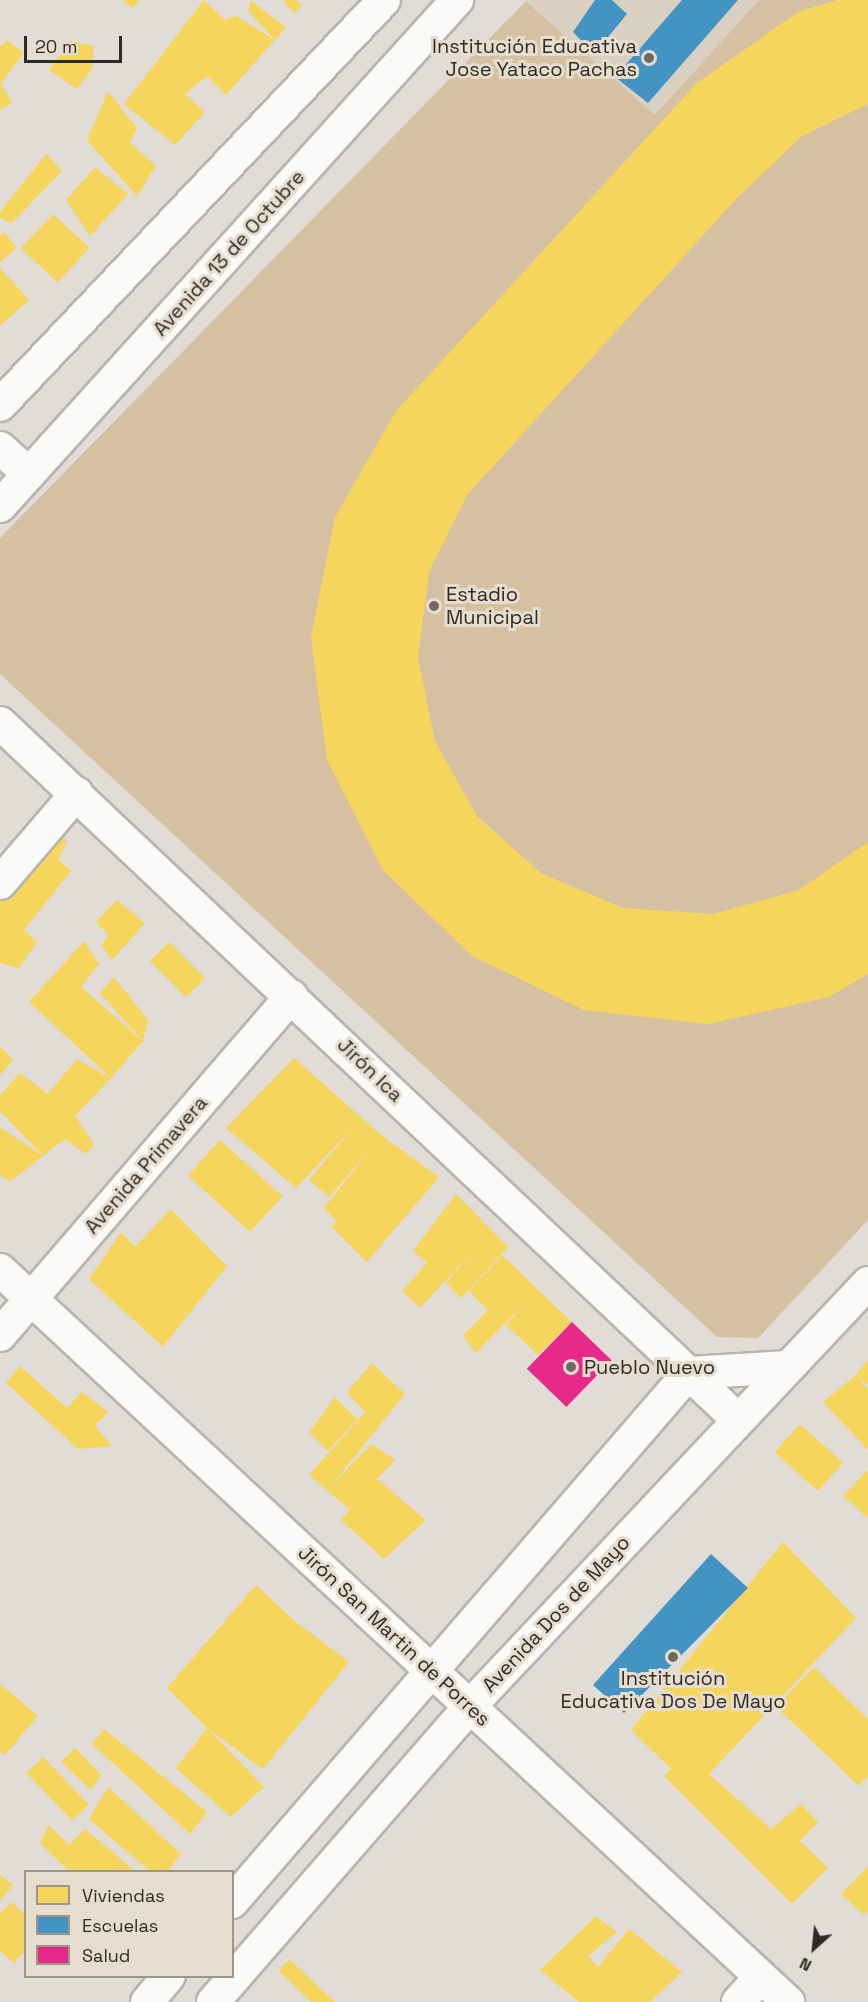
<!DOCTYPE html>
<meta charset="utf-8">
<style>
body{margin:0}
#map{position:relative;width:868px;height:2002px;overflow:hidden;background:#e1dcd5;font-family:"Space Grotesk",sans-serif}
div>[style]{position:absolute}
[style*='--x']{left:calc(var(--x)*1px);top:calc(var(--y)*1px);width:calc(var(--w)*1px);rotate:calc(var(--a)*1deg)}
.built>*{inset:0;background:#dad0c2}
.green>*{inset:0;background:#d5c1a2}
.homes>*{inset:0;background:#f6d55c;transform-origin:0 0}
.schools>*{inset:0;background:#4393c3}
.health>*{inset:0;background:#e7298a;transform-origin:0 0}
.roads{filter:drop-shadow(2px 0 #b8b4ae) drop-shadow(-2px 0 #b8b4ae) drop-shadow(0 2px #b8b4ae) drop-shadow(0 -2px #b8b4ae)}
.street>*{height:32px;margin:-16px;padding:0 16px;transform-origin:16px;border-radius:16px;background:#fafaf9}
.dots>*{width:16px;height:16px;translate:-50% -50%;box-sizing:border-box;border:3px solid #e7ddcf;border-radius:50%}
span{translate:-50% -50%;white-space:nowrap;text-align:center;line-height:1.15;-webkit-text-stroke:6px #e7ddcf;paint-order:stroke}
.poi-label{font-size:20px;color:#2e2b26}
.right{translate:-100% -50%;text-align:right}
.left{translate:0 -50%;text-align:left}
.street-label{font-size:20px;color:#2e2b26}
.legend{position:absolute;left:24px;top:1870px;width:210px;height:108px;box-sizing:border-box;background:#e7ddcf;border:2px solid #9d968b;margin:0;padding:8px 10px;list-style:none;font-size:18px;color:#2e2b26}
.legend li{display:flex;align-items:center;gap:12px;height:30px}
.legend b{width:30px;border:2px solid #9d968b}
.north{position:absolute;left:784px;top:1918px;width:60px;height:60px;-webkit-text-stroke:4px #e7ddcf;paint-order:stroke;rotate:207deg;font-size:16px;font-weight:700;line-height:24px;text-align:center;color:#2e2b26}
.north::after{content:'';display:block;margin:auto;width:21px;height:27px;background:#2e2b26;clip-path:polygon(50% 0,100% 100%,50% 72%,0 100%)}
.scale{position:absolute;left:24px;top:36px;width:98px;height:27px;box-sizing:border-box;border:3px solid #2e2b26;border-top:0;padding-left:8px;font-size:18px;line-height:21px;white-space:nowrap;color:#2e2b26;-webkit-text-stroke:4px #e7ddcf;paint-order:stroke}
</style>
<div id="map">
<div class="built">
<i style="clip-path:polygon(526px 0,759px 0,655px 116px)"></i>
</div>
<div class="green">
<i style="clip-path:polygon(759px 0,868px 0,868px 1220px,758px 1338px,717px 1337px,0 674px,0 538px,526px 1px,655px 115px)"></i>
</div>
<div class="homes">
<i style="clip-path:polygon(123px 0,140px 0,132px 8px)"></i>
<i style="clip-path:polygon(204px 0,225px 20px,236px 16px,275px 40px,226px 95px,207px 76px,185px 94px,205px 112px,175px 145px,124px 104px)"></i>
<i style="clip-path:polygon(250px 0,286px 27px,275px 40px,249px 12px)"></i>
<i style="clip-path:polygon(283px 0,295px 0,303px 5px,294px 13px)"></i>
<i style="clip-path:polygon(837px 0,868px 0,868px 104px,802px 136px,738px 197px,467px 495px,429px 572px,418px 657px,435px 741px,477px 816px,542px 874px,624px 908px,713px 914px,799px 890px,868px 842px,868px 974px,829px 997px,708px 1024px,584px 1010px,472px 956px,383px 870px,327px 760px,311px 638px,335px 517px,396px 411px,697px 83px,798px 12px)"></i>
<i style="clip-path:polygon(7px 40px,24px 53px,1px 83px,12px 103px,0 110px,0 47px)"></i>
<i style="clip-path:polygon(70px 41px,94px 46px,92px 69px,77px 89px,49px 70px)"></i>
<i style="clip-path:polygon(108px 91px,137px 128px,130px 143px,156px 166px,137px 196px,87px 140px)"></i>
<i style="clip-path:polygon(46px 154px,62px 171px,12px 223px,0 218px,0 212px)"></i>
<i style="clip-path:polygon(95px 167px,128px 194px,90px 236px,66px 200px)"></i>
<i style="left:53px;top:214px;width:50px;height:47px;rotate:43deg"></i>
<i style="clip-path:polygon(4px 232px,17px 248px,0 262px,0 236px)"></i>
<i style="clip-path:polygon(0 268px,29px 300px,0 326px)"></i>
<i style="clip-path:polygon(52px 830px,67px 841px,58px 860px,71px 871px,24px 930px,37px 942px,19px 968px,0 963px,0 897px)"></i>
<i style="clip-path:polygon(117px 900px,145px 923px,112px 960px,102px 946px,108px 934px,96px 922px)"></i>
<i style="clip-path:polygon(84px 941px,99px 964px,81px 987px,143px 1041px,100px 993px,114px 977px,148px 1020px,143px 1041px,111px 1078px,29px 1002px)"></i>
<i style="left:169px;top:942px;width:51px;height:27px;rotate:45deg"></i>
<i style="clip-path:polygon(0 1046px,13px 1060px,0 1075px)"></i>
<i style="clip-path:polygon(294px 1058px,381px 1135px,439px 1177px,367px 1262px,332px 1227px,336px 1221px,324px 1208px,372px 1147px,329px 1197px,309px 1180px,355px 1125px,296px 1188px,226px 1128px)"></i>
<i style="clip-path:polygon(77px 1059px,111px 1078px,75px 1116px,94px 1144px,86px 1154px,65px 1139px,43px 1156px,0 1111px,0 1095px,20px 1073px,48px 1094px)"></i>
<i style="clip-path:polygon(0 1127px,43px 1156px,10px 1182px,0 1175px)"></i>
<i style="left:220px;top:1140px;width:84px;height:48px;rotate:42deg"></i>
<i style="clip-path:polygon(456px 1194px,508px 1247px,461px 1298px,446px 1283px,476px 1248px,420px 1308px,402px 1291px,427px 1263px,413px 1251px)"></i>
<i style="clip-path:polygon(171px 1209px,227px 1266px,163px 1347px,89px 1279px,121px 1232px,135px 1247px)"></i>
<i style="clip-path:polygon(502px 1255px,572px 1322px,538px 1355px,506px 1325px,528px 1300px,476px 1353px,463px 1335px,488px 1310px,469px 1291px)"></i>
<i style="clip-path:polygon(868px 1360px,868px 1385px,856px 1375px)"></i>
<i style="clip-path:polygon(372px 1363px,405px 1394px,330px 1487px,371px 1444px,395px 1460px,377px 1479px,426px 1520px,384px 1559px,341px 1520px,360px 1498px,349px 1509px,309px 1475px,365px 1412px,347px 1392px)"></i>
<i style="clip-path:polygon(20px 1366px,67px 1408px,82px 1392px,108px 1412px,95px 1426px,112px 1446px,78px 1449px,6px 1383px)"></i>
<i style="clip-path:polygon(856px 1375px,868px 1389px,868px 1450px,823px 1402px)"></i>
<i style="clip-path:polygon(335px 1397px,357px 1419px,328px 1451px,309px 1432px)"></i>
<i style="left:800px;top:1424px;width:58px;height:38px;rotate:42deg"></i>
<i style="clip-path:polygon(868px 1470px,868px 1518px,843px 1496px)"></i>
<i style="clip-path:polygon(783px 1542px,856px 1618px,709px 1774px,771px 1829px,801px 1804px,818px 1822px,800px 1841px,828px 1868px,792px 1904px,664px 1776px,671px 1769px,631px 1730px)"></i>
<i style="clip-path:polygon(256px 1585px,296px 1622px,349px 1662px,263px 1769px,207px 1728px,167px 1688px)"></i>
<i style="clip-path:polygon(814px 1667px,868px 1719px,868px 1777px,859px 1786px,776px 1707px)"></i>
<i style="clip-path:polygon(0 1684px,38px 1716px,5px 1755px,0 1751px)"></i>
<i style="clip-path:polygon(207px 1728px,264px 1787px,231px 1817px,176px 1768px)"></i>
<i style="clip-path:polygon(104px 1729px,207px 1812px,190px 1834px,92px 1744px)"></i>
<i style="clip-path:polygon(75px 1748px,101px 1775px,91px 1790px,61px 1762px)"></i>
<i style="left:43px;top:1757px;width:66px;height:23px;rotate:46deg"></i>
<i style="clip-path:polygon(108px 1787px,181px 1854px,167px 1872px,151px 1872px,89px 1819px)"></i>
<i style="clip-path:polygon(49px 1825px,69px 1845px,85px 1829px,136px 1872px,70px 1872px,40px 1843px)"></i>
<i style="clip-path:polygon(868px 1866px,868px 1911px,864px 1915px,841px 1894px)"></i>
<i style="clip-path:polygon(0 1875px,13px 1885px,0 1901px)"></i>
<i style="clip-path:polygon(11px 1902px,26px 1915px,26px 1950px,14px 1963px,0 1951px,0 1914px)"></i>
<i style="clip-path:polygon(596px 1916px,617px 1932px,588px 1956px,598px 1967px,629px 1929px,682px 1972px,650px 2002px,579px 2002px,540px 1970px)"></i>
<i style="clip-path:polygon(289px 1959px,335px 2002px,311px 2002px,279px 1971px)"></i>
</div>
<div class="schools">
<i style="clip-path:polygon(595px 0,612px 0,627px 14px,594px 54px,573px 32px)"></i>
<i style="clip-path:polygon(682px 0,738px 0,648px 103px,615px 77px)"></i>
<i style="clip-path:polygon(711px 1554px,748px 1588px,624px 1713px,593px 1685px)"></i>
</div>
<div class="health">
<i style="left:572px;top:1322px;width:55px;height:65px;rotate:44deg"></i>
</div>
<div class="roads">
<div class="street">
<i style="--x:0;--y:405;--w:558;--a:-46.52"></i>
<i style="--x:0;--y:448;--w:39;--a:42"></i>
<i style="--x:0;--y:506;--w:682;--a:-47.91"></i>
<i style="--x:0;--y:723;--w:1014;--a:43.36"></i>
<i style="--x:0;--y:883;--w:118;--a:-49.5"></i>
<i style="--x:0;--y:1270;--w:1076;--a:42.89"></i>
<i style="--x:0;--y:1335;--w:447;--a:-49.3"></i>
<i style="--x:232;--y:1902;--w:699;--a:-49.18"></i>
<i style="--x:689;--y:1373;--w:97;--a:-3.5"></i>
<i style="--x:147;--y:2002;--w:34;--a:-50"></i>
<i style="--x:213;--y:2002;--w:392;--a:-49"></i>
<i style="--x:470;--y:1706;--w:581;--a:-46.74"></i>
<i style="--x:738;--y:2002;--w:34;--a:-47"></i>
</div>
</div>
<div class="dots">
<i style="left:649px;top:58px;background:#6d6963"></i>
<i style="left:434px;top:606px;background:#6d6963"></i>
<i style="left:571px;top:1367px;background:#6d6963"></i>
<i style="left:673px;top:1657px;background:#6d6963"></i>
</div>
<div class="poi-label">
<span class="right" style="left:637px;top:58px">Institución Educativa<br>Jose Yataco Pachas</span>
<span class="left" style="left:446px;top:606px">Estadio<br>Municipal</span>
<span class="left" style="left:584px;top:1367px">Pueblo Nuevo</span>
<span style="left:673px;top:1690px">Institución<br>Educativa Dos De Mayo</span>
</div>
<div class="street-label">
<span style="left:229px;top:253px;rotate:-48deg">Avenida 13 de Octubre</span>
<span style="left:370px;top:1070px;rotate:44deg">Jirón Ica</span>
<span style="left:146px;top:1165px;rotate:-49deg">Avenida Primavera</span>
<span style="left:556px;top:1614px;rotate:-47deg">Avenida Dos de Mayo</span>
<span style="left:394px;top:1636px;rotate:43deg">Jirón San Martin de Porres</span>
</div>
<ul class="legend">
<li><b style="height:16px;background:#f6d55c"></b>Viviendas</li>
<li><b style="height:16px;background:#4393c3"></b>Escuelas</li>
<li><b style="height:16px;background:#e7298a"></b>Salud</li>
</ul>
<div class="north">N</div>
<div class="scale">20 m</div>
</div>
